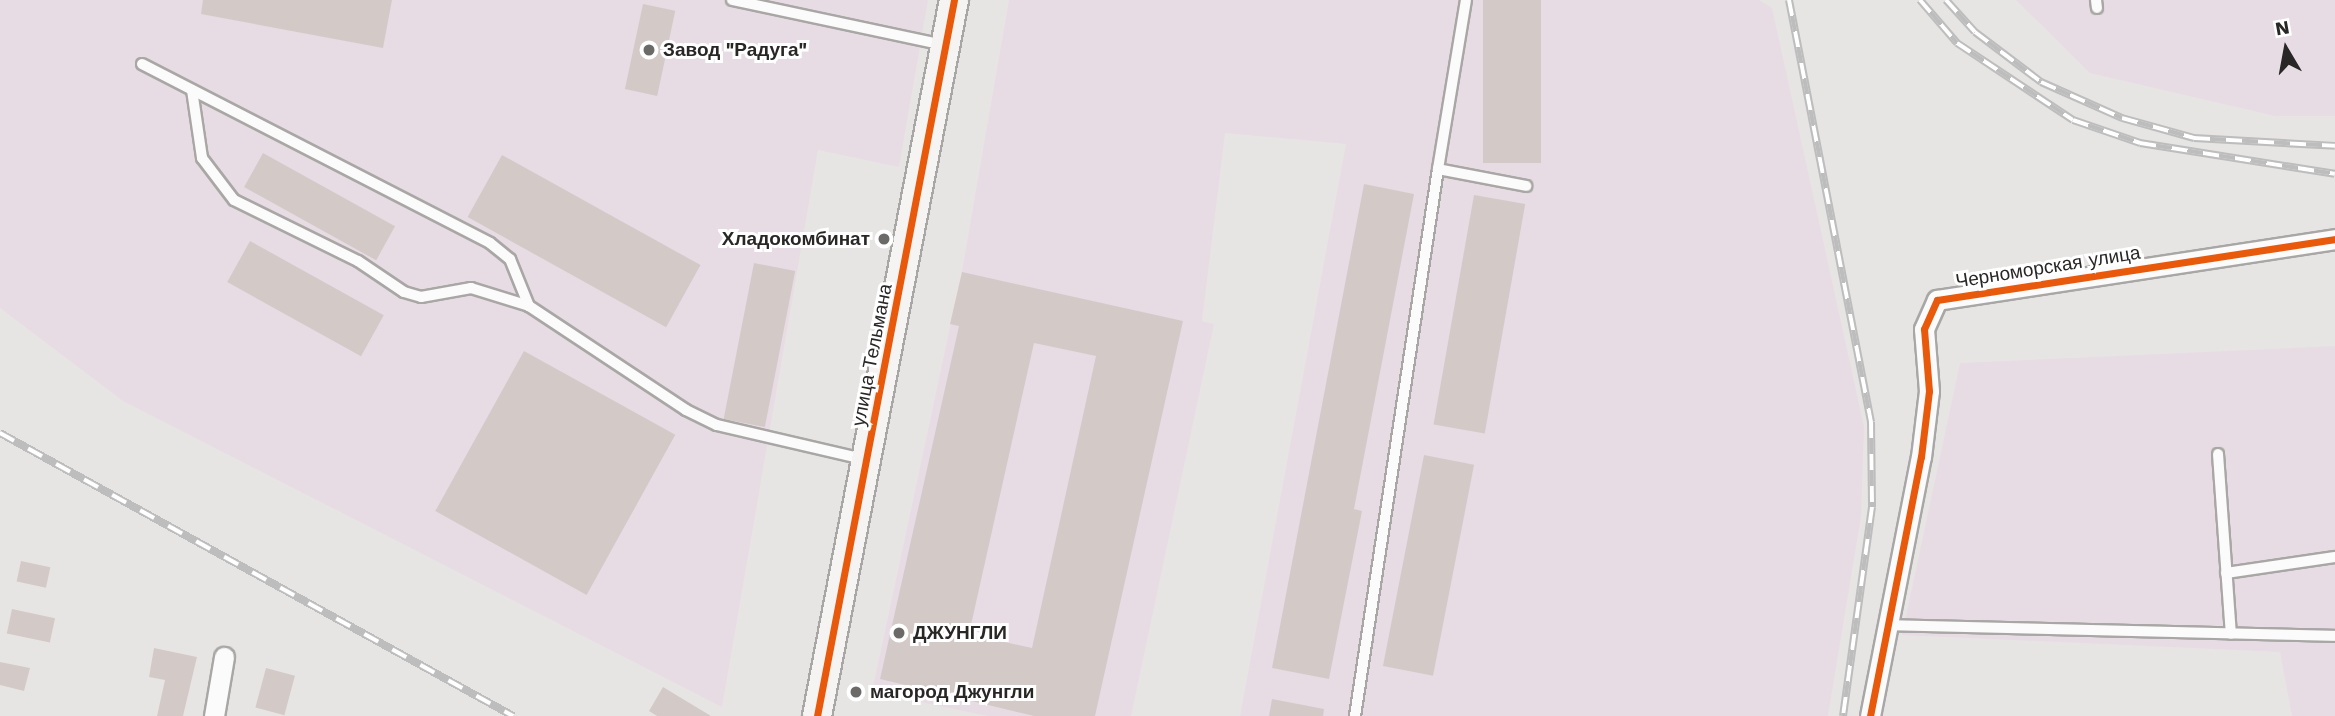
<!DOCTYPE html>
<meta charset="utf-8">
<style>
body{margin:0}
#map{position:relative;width:2335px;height:716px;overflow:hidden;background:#e7e5e3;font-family:"Work Sans",sans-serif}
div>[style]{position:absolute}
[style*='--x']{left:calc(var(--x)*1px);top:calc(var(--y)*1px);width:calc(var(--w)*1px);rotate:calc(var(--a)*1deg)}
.industrial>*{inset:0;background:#e7dce4}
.building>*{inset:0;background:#d3cac8;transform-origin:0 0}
.roads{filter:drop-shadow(2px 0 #a9a7a5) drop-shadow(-2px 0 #a9a7a5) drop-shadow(0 2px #a9a7a5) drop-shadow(0 -2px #a9a7a5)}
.lane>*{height:10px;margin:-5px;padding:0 5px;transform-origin:5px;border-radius:5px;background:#fbfbfb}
.street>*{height:19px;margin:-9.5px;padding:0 9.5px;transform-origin:9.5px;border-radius:9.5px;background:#fbfbfb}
.secondary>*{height:28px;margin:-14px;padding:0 14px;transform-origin:14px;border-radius:14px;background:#f6f4f2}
.rail>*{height:8px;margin-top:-4px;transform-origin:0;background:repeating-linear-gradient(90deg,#fff 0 16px,#bdbdbd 0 32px);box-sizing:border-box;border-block:2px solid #bdbdbd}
.cycleway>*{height:7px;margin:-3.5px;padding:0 3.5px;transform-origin:3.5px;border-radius:3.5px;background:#e8590c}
.dots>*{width:19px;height:19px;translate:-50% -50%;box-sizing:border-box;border:4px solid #fff;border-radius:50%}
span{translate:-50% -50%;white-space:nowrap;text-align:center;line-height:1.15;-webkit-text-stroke:6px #fff;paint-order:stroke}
.poi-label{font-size:19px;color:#292726;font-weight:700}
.left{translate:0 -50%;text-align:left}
.right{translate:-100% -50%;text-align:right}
.street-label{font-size:19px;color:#292726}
.north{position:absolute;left:2251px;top:14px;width:70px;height:70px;-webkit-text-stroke:5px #fff;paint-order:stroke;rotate:350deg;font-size:19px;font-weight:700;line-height:28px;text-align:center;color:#292726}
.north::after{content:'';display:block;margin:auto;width:24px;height:32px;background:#292726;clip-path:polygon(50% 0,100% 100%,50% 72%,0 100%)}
</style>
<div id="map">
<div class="industrial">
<i style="clip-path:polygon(0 0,928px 0,899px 167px,818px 150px,722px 707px,123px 401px,0 308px)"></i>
<i style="clip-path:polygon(1009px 0,1759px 0,1772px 8px,1864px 427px,1861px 517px,1828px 716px,1240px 716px,1346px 144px,1225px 133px,1202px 321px,1214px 324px,1131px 716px,988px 716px,872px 692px,962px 271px)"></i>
<i style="clip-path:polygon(2016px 0,2335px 0,2335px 116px,2275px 116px,2090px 73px)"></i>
<i style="clip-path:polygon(2335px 346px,2335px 716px,2292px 716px,2280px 652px,1902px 635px,1960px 363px)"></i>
</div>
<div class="building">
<i style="clip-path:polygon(203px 0,392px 0,383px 48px,201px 14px)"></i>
<i style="left:1483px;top:0;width:58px;height:163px"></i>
<i style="left:643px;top:4px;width:33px;height:87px;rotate:12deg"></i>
<i style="left:263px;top:153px;width:151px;height:39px;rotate:29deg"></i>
<i style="left:502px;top:155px;width:227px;height:71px;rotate:29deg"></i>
<i style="clip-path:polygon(1364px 184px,1414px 194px,1354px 509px,1362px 511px,1329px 679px,1272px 668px)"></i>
<i style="left:1474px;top:195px;width:52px;height:233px;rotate:10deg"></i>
<i style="left:250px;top:241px;width:153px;height:47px;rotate:29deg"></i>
<i style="left:754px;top:263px;width:42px;height:159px;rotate:11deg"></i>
<i style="clip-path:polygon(evenodd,962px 272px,1183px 321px,1095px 716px,1034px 716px,880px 679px,959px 326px,950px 324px,962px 272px,1034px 343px,1096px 356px,1032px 648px,969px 634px,1034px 343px)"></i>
<i style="left:524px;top:351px;width:173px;height:183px;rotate:29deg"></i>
<i style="left:1424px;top:455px;width:51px;height:215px;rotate:11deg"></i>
<i style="left:21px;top:561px;width:30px;height:21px;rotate:12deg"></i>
<i style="left:12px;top:609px;width:44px;height:25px;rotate:12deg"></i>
<i style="clip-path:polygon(154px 648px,197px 657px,183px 716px,157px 716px,165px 680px,149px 677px)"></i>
<i style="clip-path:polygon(0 662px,30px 668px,24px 691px,0 685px)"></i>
<i style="left:266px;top:668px;width:30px;height:41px;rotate:15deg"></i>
<i style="clip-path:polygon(663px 687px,711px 716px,657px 716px,649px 711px)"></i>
<i style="clip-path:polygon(1272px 699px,1324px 709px,1323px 716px,1269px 716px)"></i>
</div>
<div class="roads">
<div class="lane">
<i style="--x:732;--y:0;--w:217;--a:12"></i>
<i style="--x:2096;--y:0;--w:8;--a:83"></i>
<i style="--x:142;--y:64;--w:391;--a:27.2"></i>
<i style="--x:490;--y:243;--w:26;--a:39"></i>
<i style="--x:510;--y:259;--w:51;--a:68"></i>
<i style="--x:529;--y:306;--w:188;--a:33.5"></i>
<i style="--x:686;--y:410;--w:34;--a:26"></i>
<i style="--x:717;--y:425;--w:150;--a:13.1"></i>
<i style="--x:192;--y:90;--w:69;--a:81.6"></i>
<i style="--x:202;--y:158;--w:53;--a:52.7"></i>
<i style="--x:234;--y:200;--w:138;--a:26.2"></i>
<i style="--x:358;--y:261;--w:55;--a:34"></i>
<i style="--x:404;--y:292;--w:18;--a:16"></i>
<i style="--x:421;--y:297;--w:51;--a:-10.2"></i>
<i style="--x:471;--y:288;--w:61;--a:17.2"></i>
<i style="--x:1438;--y:169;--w:171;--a:-80.6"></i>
<i style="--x:2218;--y:454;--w:180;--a:85.9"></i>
<i style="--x:2226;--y:573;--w:110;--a:-8.4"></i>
<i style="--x:1888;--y:625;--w:447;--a:1.4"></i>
<i style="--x:1355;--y:716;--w:553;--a:-81.37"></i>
<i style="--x:1438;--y:169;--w:90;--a:10.9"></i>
</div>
<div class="street">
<i style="--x:214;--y:716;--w:60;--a:-80.4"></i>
<i style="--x:1870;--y:716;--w:264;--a:-78.9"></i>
<i style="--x:1921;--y:457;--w:66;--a:-83.1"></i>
<i style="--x:1929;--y:391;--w:62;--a:-94.6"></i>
<i style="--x:1924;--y:329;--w:32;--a:-66"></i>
<i style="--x:1937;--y:300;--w:403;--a:-8.7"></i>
</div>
<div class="secondary">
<i style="--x:817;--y:716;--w:729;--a:-79.17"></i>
</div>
</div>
<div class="rail">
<i style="--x:1789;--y:0;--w:430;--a:79"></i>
<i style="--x:1871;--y:422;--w:85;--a:89.3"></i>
<i style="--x:1872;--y:507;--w:211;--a:97.9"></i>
<i style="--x:1920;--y:0;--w:57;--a:49.3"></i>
<i style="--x:1957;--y:43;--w:139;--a:33.6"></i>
<i style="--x:2073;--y:120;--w:71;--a:18.9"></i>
<i style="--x:2140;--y:143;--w:197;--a:9"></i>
<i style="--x:1946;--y:0;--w:43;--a:47.8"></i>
<i style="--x:1975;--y:32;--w:83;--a:37.1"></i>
<i style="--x:2041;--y:82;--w:89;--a:24"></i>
<i style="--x:2122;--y:118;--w:75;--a:15.5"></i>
<i style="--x:2194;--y:138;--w:141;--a:3.2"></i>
<i style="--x:0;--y:433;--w:586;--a:28.88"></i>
</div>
<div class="cycleway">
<i style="--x:817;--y:716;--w:729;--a:-79.17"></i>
<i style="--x:1870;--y:716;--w:264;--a:-78.9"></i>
<i style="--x:1921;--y:457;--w:66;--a:-83.1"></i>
<i style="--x:1929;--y:391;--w:62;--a:-94.6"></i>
<i style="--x:1924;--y:329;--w:32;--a:-66"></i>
<i style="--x:1937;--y:300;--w:403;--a:-8.7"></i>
</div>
<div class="dots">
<i style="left:649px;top:50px;background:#6c6a68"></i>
<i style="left:884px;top:239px;background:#6c6a68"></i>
<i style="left:899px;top:633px;background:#6c6a68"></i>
<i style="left:856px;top:692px;background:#6c6a68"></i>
</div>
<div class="poi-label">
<span class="left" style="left:663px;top:50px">Завод "Радуга"</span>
<span class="right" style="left:870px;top:239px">Хладокомбинат</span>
<span class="left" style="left:913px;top:633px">ДЖУНГЛИ</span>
<span class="left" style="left:870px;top:692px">магород Джунгли</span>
</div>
<div class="street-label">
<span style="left:2048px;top:267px;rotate:-9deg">Черноморская улица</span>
<span style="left:872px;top:355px;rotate:-79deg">улица Тельмана</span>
</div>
<div class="north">N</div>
</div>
